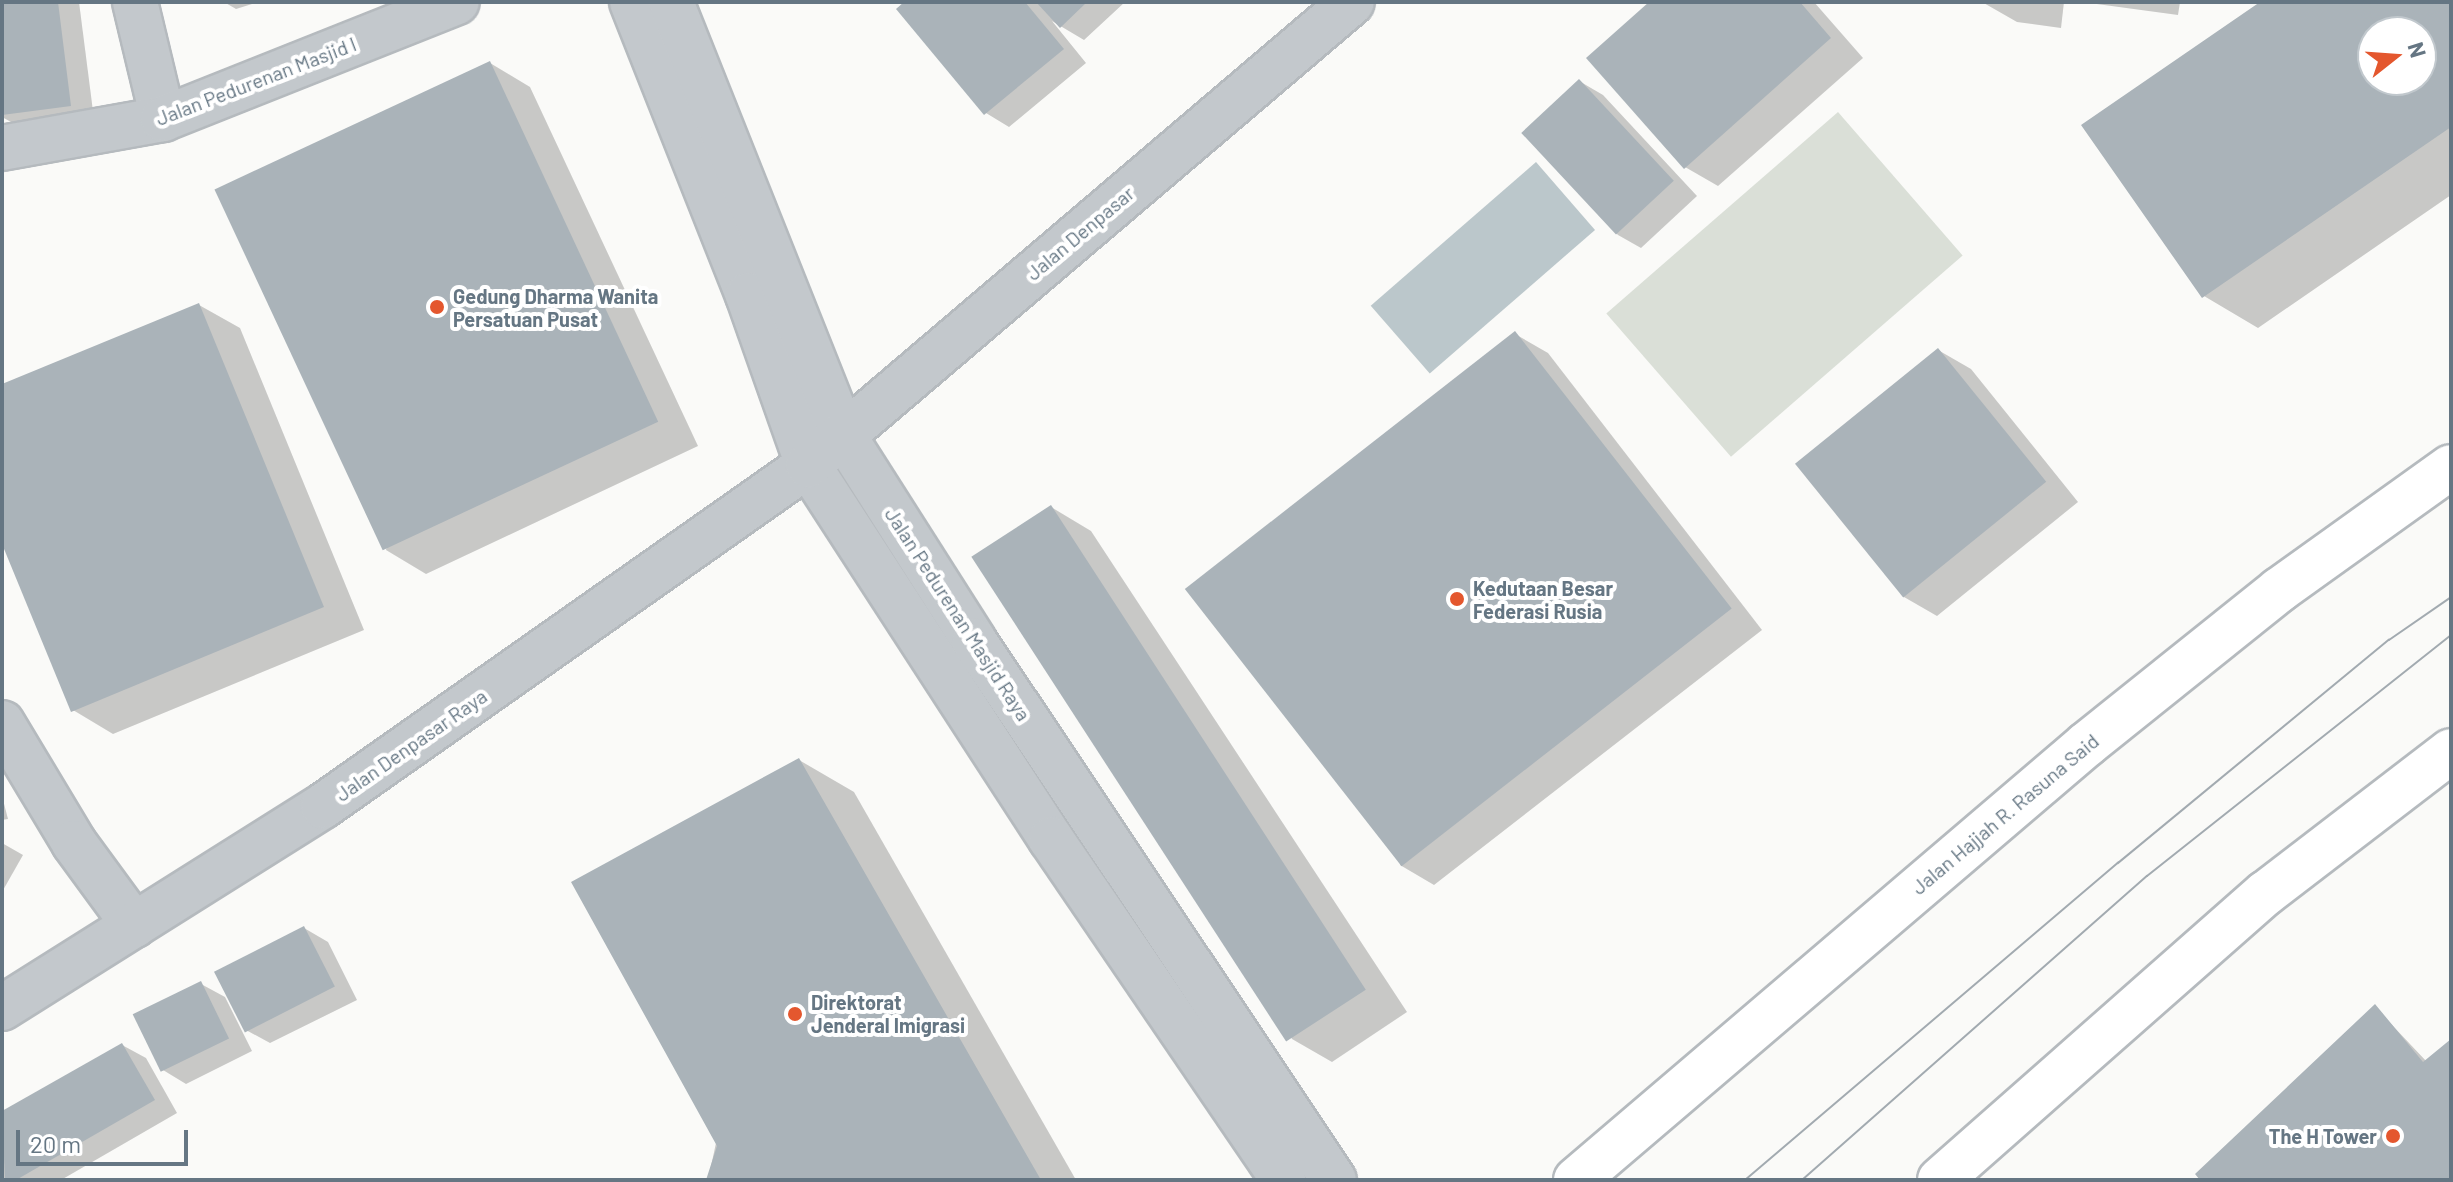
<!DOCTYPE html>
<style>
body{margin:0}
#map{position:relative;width:2453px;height:1182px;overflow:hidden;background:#fafaf8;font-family:Barlow,sans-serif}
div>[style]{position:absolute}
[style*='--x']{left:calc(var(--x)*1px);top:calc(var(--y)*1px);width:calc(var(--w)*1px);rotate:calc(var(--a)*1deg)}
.green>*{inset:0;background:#dadfd7;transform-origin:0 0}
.water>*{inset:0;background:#bbc7cb;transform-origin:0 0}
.shadow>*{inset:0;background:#0003}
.building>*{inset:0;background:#aab3b9;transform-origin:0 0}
.roads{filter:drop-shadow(2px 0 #b5babe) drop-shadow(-2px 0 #b5babe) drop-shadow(0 2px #b5babe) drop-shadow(0 -2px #b5babe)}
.minor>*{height:44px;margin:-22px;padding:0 22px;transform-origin:22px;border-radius:22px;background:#c3c8cc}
.major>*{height:44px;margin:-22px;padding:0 22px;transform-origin:22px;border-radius:22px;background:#fff}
.tram>*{height:2px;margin:-1px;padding:0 1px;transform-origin:1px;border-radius:1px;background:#a2aab0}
.dots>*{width:22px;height:22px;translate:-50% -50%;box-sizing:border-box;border:4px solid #fff;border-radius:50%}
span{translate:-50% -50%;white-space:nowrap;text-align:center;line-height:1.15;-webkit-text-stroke:8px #fff;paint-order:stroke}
.street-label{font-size:20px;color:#657683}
.poi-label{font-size:20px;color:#657683;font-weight:700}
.left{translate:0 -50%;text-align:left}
.right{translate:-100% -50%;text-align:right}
.frame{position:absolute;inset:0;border:4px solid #657683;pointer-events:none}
.north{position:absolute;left:2357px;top:16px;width:80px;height:80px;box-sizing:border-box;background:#fff;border:2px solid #c1c8cd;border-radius:50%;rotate:73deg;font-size:22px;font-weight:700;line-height:32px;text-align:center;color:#657683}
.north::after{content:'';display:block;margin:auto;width:28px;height:36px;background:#e4572e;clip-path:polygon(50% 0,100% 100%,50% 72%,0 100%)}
.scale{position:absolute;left:16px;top:1130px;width:172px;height:36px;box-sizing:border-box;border:4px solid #657683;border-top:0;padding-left:10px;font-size:24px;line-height:28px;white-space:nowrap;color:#657683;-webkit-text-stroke:6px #fff;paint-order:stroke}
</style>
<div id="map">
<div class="green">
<i style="left:1838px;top:112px;width:190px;height:307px;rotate:49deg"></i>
</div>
<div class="water">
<i style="left:1536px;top:162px;width:90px;height:219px;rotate:49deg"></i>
</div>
<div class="shadow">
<i style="clip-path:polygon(2px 2px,79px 2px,94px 119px,22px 128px,2px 117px)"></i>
<i style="clip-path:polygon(224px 2px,258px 2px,236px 9px)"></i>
<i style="clip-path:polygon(907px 2px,1125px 2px,1084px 40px,1052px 21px,1086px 63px,1009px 127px,986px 113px)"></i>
<i style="clip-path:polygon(1652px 2px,1814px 2px,1863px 58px,1718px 186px,1685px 167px)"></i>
<i style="clip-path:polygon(1982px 2px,2064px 2px,2061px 28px,2017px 22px)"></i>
<i style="clip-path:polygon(2082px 2px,2180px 2px,2178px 15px)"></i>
<i style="clip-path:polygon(evenodd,2264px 2px,2451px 2px,2451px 195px,2258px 328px,2204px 296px,2264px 2px,2373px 32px,2421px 32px,2421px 80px,2373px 80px,2373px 32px)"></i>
<i style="clip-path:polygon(490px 63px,530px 87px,698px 446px,426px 574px,386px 550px)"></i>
<i style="clip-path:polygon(1579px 81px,1603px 95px,1697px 196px,1641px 248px,1618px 235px,1524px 133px)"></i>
<i style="clip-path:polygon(199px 305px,240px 328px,364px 630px,113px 734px,73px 710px,2px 539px,2px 386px)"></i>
<i style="clip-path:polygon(1515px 334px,1548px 353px,1762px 630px,1434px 885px,1400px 865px)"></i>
<i style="clip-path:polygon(1938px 350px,1971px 369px,2078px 502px,1937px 616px,1904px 597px)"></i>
<i style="clip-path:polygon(1051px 507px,1091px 531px,1407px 1012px,1332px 1062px,1292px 1039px)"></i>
<i style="clip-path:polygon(799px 760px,854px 792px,1076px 1180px,708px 1180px)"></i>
<i style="clip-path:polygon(2px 796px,8px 819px,2px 820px)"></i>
<i style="clip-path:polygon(2px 843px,23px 855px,2px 892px)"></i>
<i style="clip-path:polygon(304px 928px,328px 942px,357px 1000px,270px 1043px,246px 1030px)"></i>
<i style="clip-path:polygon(201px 984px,225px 997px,252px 1051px,186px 1084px,163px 1070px)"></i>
<i style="clip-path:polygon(2375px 1007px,2427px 1062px,2451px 1043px,2451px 1180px,2203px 1180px)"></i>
<i style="clip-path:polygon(122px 1045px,146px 1058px,177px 1113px,61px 1180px,2px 1180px,2px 1113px)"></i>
</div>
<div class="building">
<i style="clip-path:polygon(2px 2px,58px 2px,71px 106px,2px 115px)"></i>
<i style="clip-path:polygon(904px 2px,1025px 2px,1064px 49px,984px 115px,896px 9px)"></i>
<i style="clip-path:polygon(1036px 2px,1087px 2px,1060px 28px)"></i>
<i style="clip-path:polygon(1649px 2px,1800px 2px,1831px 38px,1684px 169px,1586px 58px)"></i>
<i style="clip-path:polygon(evenodd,2260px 2px,2451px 2px,2451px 127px,2202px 298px,2081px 125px,2260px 2px,2373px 32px,2421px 32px,2421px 80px,2373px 80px,2373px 32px)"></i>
<i style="left:490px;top:61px;width:398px;height:304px;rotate:65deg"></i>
<i style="left:1579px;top:79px;width:139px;height:79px;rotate:47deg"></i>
<i style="clip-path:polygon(199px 303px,324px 607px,71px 712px,2px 544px,2px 384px)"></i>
<i style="left:1515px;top:331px;width:352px;height:419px;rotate:52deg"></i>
<i style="left:1938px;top:348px;width:172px;height:184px;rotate:51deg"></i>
<i style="left:1051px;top:505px;width:578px;height:95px;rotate:57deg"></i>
<i style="clip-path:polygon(799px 758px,1041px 1180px,706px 1180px,717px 1146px,571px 882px)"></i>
<i style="left:304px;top:926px;width:68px;height:101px;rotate:63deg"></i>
<i style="left:201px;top:981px;width:64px;height:76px;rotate:64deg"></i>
<i style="clip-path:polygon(2375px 1004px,2423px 1062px,2451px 1039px,2451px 1180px,2200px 1180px,2195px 1174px)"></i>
<i style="clip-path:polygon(122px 1043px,155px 1100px,16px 1180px,5px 1180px,2px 1111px)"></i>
</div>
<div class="roads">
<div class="minor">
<i style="--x:135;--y:2;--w:120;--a:76.5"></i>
<i style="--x:632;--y:2;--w:315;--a:68.4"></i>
<i style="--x:748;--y:295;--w:180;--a:70.6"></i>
<i style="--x:808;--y:465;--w:446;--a:57"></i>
<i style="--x:1051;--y:839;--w:413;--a:55.7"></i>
<i style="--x:671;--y:2;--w:466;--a:68.3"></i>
<i style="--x:843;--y:435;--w:244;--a:57.5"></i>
<i style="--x:974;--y:641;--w:648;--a:56.26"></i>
<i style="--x:2;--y:148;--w:164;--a:-10.2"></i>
<i style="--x:163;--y:119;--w:316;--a:-21.7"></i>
<i style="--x:2;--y:723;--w:140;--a:59"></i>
<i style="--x:74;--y:843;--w:102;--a:53.8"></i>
<i style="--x:2;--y:1008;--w:379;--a:-32.2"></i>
<i style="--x:323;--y:806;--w:593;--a:-35.11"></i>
<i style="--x:808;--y:465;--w:714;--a:-40.4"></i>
</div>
<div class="major">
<i style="--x:1576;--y:1180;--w:672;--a:-40.47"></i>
<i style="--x:2087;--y:744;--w:246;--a:-38.7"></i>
<i style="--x:2279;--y:590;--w:211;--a:-35.6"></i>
<i style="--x:1940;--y:1180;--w:434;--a:-41.4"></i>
<i style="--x:2266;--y:893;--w:233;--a:-37.5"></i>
</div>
</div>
<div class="tram">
<i style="--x:1745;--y:1180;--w:490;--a:-40.4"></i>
<i style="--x:2118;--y:863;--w:351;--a:-39.5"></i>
<i style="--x:2389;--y:640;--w:75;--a:-34.7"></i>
<i style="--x:1802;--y:1180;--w:460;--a:-41.4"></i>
<i style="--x:2147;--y:876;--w:388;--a:-38.4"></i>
</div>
<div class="dots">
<i style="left:437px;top:307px;background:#e4572e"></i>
<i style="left:1457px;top:599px;background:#e4572e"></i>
<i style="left:795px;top:1014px;background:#e4572e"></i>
<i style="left:2393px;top:1136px;background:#e4572e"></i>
</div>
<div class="street-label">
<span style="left:256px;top:81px;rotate:-21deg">Jalan Pedurenan Masjid I</span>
<span style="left:1080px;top:233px;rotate:-40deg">Jalan Denpasar</span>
<span style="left:958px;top:614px;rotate:57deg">Jalan Pedurenan Masjid Raya</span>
<span style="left:411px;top:745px;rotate:-35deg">Jalan Denpasar Raya</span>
<span style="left:2005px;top:814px;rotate:-40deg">Jalan Hajjah R. Rasuna Said</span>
</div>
<div class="poi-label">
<span class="left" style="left:453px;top:308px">Gedung Dharma Wanita<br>Persatuan Pusat</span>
<span class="left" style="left:1473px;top:600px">Kedutaan Besar<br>Federasi Rusia</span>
<span class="left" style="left:811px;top:1014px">Direktorat<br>Jenderal Imigrasi</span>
<span class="right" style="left:2377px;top:1136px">The H Tower</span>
</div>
<div class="frame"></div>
<div class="north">N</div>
<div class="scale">20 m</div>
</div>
